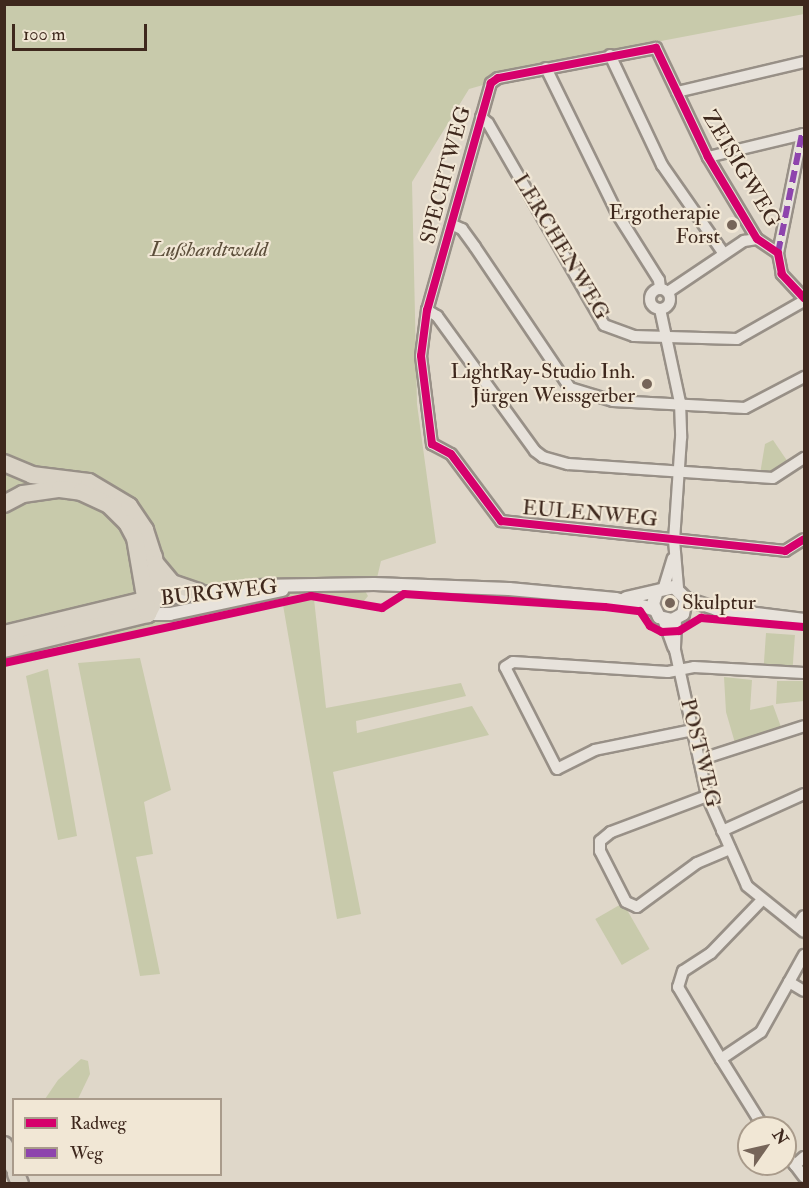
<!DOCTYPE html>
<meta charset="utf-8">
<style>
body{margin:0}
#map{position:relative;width:809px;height:1188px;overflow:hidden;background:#dfd7c9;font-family:"IM FELL Double Pica",serif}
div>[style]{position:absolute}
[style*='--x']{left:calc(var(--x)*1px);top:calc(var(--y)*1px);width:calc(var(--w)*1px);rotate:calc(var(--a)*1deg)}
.green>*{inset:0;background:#c8caab;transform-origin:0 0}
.roads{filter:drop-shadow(2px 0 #989087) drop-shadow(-2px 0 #989087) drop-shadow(0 2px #989087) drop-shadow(0 -2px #989087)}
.minor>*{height:10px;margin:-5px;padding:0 5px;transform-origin:5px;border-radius:5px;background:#e7e2db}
.minor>.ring{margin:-5px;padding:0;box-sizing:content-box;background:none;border:10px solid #e7e2db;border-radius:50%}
.tertiary>*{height:12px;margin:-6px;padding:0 6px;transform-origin:6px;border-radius:6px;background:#e7e2db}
.primary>*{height:16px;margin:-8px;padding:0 8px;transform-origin:8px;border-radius:8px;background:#dad3c6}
.trunk>*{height:16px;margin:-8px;padding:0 8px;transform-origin:8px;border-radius:8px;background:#dad3c6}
.quiet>*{height:6px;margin-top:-3px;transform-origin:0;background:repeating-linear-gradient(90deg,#8e44ad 0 12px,transparent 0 18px)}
.cycleway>*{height:8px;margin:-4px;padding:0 4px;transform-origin:4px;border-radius:4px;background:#d6006c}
.dots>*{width:16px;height:16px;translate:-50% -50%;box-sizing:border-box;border:3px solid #f1e7d5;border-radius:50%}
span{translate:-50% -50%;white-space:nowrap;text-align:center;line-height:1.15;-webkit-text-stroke:4.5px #f1e7d5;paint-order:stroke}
.street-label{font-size:21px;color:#3e281d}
.poi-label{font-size:21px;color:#3e281d}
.right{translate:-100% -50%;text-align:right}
.left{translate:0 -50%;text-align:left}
.park-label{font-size:21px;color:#5c4e3a;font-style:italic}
.frame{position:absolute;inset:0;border:6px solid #3e281d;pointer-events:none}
.legend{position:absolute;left:12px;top:1098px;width:210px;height:78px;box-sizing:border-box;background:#f1e7d5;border:2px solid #a99b8b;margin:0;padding:8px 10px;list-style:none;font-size:18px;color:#3e281d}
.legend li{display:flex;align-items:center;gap:12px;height:30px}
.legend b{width:30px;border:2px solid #a99b8b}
.north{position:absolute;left:737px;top:1116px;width:60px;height:60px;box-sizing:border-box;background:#f1e7d5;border:2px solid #a99b8b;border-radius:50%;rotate:56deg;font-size:16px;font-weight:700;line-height:24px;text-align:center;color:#3e281d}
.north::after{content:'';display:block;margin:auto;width:21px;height:27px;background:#766559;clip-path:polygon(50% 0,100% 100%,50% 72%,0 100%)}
.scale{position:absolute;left:12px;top:24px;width:135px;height:27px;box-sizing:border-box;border:3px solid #3e281d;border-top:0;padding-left:8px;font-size:18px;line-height:21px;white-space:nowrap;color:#3e281d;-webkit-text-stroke:4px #f1e7d5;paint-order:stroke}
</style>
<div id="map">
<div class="green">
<i style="clip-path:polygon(5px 5px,804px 5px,804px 14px,498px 72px,483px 85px,469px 89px,412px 182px,417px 404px,436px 543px,381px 561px,377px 578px,251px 580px,194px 586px,165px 569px,154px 531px,130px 497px,101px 480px,48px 473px,5px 457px)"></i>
<i style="clip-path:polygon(773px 440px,790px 465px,772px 476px,760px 474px,765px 444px)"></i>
<i style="clip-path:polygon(5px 470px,32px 481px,84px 487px,113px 500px,132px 519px,142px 537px,151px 591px,140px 536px,117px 505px,91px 491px,73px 486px,38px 487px,5px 498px)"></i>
<i style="clip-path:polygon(42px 494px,96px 501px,128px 534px,136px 593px,131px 597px,5px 631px,5px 508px)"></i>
<i style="clip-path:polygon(267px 589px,166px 609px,163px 605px,164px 602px)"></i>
<i style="clip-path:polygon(364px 589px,368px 596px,364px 601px,301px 594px,5px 661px,5px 657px,143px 623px,275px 596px,318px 590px)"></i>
<i style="clip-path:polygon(673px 593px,680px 600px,679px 609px,667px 613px,660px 605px,661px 598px)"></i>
<i style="clip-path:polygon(314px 599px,326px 708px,461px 683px,466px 696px,356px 721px,357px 733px,472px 706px,489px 735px,333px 772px,361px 914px,337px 919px,283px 605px)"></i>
<i style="left:766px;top:633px;width:29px;height:34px;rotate:4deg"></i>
<i style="clip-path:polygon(140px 658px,171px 790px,144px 802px,153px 854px,136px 857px,160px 974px,140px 976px,78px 663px)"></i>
<i style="clip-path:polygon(48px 669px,77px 836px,58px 840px,26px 676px)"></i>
<i style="clip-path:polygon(724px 677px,752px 680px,750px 710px,773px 705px,781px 727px,735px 743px,726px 712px)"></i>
<i style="clip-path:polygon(777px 681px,804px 681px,804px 701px,776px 704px)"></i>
<i style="left:623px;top:903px;width:53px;height:32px;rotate:60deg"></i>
<i style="clip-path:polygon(81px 1059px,88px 1061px,90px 1074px,78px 1099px,45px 1099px,58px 1080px)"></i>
</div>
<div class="roads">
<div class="minor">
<i style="--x:610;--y:55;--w:122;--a:64.7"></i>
<i style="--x:662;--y:165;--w:108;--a:55.1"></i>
<i style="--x:546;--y:68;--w:164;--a:63.9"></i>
<i style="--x:618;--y:215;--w:77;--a:57.8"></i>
<i style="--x:659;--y:280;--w:8;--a:83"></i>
<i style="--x:677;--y:92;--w:130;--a:-13.3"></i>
<i style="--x:481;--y:117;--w:9;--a:41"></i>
<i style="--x:488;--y:123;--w:233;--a:60.1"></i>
<i style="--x:604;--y:325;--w:32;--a:20"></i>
<i style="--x:634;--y:336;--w:103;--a:1.7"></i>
<i style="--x:737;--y:339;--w:77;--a:-29.6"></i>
<i style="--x:708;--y:157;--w:99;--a:-13.5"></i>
<i style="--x:453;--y:225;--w:10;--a:24"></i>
<i style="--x:462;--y:229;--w:22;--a:54"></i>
<i style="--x:475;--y:247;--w:170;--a:56"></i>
<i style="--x:570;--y:388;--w:45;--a:16.8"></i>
<i style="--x:613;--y:401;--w:132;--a:3"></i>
<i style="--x:745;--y:408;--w:67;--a:-27.7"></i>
<i style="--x:778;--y:253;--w:121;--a:-78.6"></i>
<i class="ring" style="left:650px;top:289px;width:10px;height:10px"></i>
<i style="--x:668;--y:292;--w:92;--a:-33.9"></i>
<i style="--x:744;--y:241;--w:13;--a:-9"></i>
<i style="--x:804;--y:298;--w:33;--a:-133"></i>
<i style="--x:782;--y:274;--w:21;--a:-101"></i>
<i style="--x:778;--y:253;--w:25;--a:-146"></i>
<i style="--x:757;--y:239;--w:96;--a:-120.9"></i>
<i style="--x:708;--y:157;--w:121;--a:-115.5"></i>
<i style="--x:656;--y:48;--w:161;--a:169.2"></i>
<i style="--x:498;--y:78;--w:9;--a:144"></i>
<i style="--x:491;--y:83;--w:236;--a:105.7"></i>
<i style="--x:427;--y:310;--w:46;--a:97.4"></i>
<i style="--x:421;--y:356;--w:89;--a:82.9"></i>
<i style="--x:432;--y:444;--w:21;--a:28"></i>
<i style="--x:451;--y:454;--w:84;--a:53.3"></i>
<i style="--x:501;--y:521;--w:286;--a:6"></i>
<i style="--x:785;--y:551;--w:22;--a:-32"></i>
<i style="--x:660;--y:309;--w:95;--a:77.9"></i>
<i style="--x:680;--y:402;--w:36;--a:88"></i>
<i style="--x:681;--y:438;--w:102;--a:93.9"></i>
<i style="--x:674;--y:540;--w:48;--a:85.2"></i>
<i style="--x:427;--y:310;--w:12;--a:31"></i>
<i style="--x:437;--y:316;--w:167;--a:54"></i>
<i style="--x:535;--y:451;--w:10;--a:37"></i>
<i style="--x:543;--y:457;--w:26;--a:16"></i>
<i style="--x:568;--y:464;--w:205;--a:3.9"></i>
<i style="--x:773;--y:478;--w:37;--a:-33"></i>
<i style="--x:664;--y:587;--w:30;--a:-73"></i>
<i style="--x:663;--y:619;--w:30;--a:70"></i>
<i style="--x:676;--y:619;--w:31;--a:92"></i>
<i style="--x:675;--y:650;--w:149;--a:77.6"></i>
<i style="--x:707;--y:796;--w:98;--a:66"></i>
<i style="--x:747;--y:886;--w:73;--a:38.9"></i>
<i style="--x:693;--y:730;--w:100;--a:168.5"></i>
<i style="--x:595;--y:750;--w:42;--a:153.4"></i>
<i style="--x:557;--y:769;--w:114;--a:-117"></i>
<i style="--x:505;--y:667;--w:9;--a:-32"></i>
<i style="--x:513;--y:662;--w:155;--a:3.7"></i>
<i style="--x:668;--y:672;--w:26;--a:-11"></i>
<i style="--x:694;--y:667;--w:110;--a:3.1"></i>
<i style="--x:699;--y:760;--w:110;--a:-17.9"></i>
<i style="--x:707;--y:796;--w:103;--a:159.4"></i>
<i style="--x:611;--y:832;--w:14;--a:141"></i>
<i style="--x:600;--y:841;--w:10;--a:90"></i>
<i style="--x:600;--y:851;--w:57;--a:63"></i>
<i style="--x:626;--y:902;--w:12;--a:24"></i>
<i style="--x:637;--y:907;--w:74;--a:-36.3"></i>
<i style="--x:697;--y:863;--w:36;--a:-23"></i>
<i style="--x:722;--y:831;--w:90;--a:-24.3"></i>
<i style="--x:762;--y:900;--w:74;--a:133.9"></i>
<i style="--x:711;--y:953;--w:33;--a:147"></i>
<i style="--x:683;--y:971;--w:17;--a:107"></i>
<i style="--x:678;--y:987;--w:84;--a:59.2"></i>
<i style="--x:721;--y:1059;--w:48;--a:-34"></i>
<i style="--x:761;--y:1032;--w:57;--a:-60.8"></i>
<i style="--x:789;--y:982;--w:17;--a:31"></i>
<i style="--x:797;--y:926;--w:12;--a:-55"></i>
<i style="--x:789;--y:982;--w:31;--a:-61"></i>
<i style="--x:721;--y:1059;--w:81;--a:58.1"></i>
<i style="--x:785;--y:1154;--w:15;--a:48"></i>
<i style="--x:804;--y:1157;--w:12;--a:138"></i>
<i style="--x:795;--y:1165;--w:15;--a:53"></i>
</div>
<div class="tertiary">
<i style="--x:626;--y:598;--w:49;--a:-12.9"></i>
<i style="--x:674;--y:587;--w:17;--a:45"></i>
<i style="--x:686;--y:599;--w:15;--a:101"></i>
<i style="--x:683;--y:614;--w:13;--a:151"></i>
<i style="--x:672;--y:620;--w:13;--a:-167"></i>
<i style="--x:659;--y:617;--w:14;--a:-115"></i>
<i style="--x:653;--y:604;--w:10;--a:-73"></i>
<i style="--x:686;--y:599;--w:32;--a:18"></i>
<i style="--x:716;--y:609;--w:89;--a:7.1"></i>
<i style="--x:149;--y:600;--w:110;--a:-7.3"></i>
<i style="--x:258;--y:586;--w:116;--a:-1"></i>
<i style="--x:374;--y:584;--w:135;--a:2.1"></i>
<i style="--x:509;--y:589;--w:107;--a:5.3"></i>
<i style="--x:616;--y:599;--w:39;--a:15"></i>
<i style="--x:148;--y:614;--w:22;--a:0"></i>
<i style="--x:170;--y:614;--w:115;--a:-12.1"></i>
</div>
<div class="primary">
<i style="--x:4;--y:634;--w:145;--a:-13.6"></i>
<i style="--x:4;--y:649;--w:148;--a:-13.7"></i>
<i style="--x:4;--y:1145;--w:24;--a:66"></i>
<i style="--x:16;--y:1174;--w:11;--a:68"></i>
</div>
<div class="trunk">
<i style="--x:4;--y:463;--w:30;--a:23"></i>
<i style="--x:32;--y:475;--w:57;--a:7"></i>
<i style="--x:89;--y:482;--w:47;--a:31"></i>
<i style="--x:129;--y:506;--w:29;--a:56"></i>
<i style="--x:145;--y:530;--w:28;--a:72"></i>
<i style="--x:154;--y:557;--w:35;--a:82"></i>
<i style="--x:159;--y:592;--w:25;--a:117"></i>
<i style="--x:4;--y:504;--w:21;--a:-28"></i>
<i style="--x:23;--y:494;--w:37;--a:-8"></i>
<i style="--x:60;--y:489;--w:21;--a:8"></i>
<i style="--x:81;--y:492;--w:31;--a:25"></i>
<i style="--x:109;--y:505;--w:25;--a:45"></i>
<i style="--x:127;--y:523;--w:17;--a:62"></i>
<i style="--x:135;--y:538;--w:77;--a:80.3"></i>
<i style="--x:156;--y:564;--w:25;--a:50"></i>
<i style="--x:172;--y:583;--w:28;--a:19"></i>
</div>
</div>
<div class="quiet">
<i style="--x:778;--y:253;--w:121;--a:-78.6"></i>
</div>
<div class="cycleway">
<i style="--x:804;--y:298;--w:33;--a:-133"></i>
<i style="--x:782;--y:274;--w:21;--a:-101"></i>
<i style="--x:778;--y:253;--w:25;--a:-146"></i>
<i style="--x:757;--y:239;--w:96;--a:-120.9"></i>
<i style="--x:708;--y:157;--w:121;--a:-115.5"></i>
<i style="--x:656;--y:48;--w:161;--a:169.2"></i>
<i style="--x:498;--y:78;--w:9;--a:144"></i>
<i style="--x:491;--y:83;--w:236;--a:105.7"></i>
<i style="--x:427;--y:310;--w:46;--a:97.4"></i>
<i style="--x:421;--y:356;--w:89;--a:82.9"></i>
<i style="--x:432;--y:444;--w:21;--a:28"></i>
<i style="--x:451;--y:454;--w:84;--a:53.3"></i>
<i style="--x:501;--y:521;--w:286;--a:6"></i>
<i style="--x:785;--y:551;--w:22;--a:-32"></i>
<i style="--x:4;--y:663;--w:314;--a:-12.3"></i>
<i style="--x:311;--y:596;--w:72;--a:9.6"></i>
<i style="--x:382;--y:608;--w:26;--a:-32"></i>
<i style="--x:404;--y:594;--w:201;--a:3.7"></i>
<i style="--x:605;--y:607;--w:35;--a:7"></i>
<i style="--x:640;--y:611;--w:18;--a:56"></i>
<i style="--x:650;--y:626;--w:13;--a:27"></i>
<i style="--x:662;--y:632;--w:17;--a:-3"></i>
<i style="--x:679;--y:631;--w:26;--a:-31"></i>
<i style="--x:701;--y:618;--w:103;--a:5"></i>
</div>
<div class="dots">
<i style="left:732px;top:225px;background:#766559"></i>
<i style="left:647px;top:384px;background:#766559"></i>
<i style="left:670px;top:603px;background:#766559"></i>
</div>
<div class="street-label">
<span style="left:741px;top:169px;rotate:59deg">ZEISIGWEG</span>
<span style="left:446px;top:175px;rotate:-75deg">SPECHTWEG</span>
<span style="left:561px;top:247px;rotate:59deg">LERCHENWEG</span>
<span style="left:590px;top:514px;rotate:5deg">EULENWEG</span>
<span style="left:219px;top:593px;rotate:-6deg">BURGWEG</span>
<span style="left:700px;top:753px;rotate:76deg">POSTWEG</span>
</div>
<div class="poi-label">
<span class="right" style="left:720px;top:225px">Ergotherapie<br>Forst</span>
<span class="right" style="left:635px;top:384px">LightRay-Studio Inh.<br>Jürgen Weissgerber</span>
<span class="left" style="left:682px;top:603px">Skulptur</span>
</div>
<div class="park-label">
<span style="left:209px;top:250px">Lußhardtwald</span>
</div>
<div class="frame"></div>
<ul class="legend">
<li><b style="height:8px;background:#d6006c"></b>Radweg</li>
<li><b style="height:8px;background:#8e44ad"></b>Weg</li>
</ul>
<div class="north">N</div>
<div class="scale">100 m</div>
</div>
